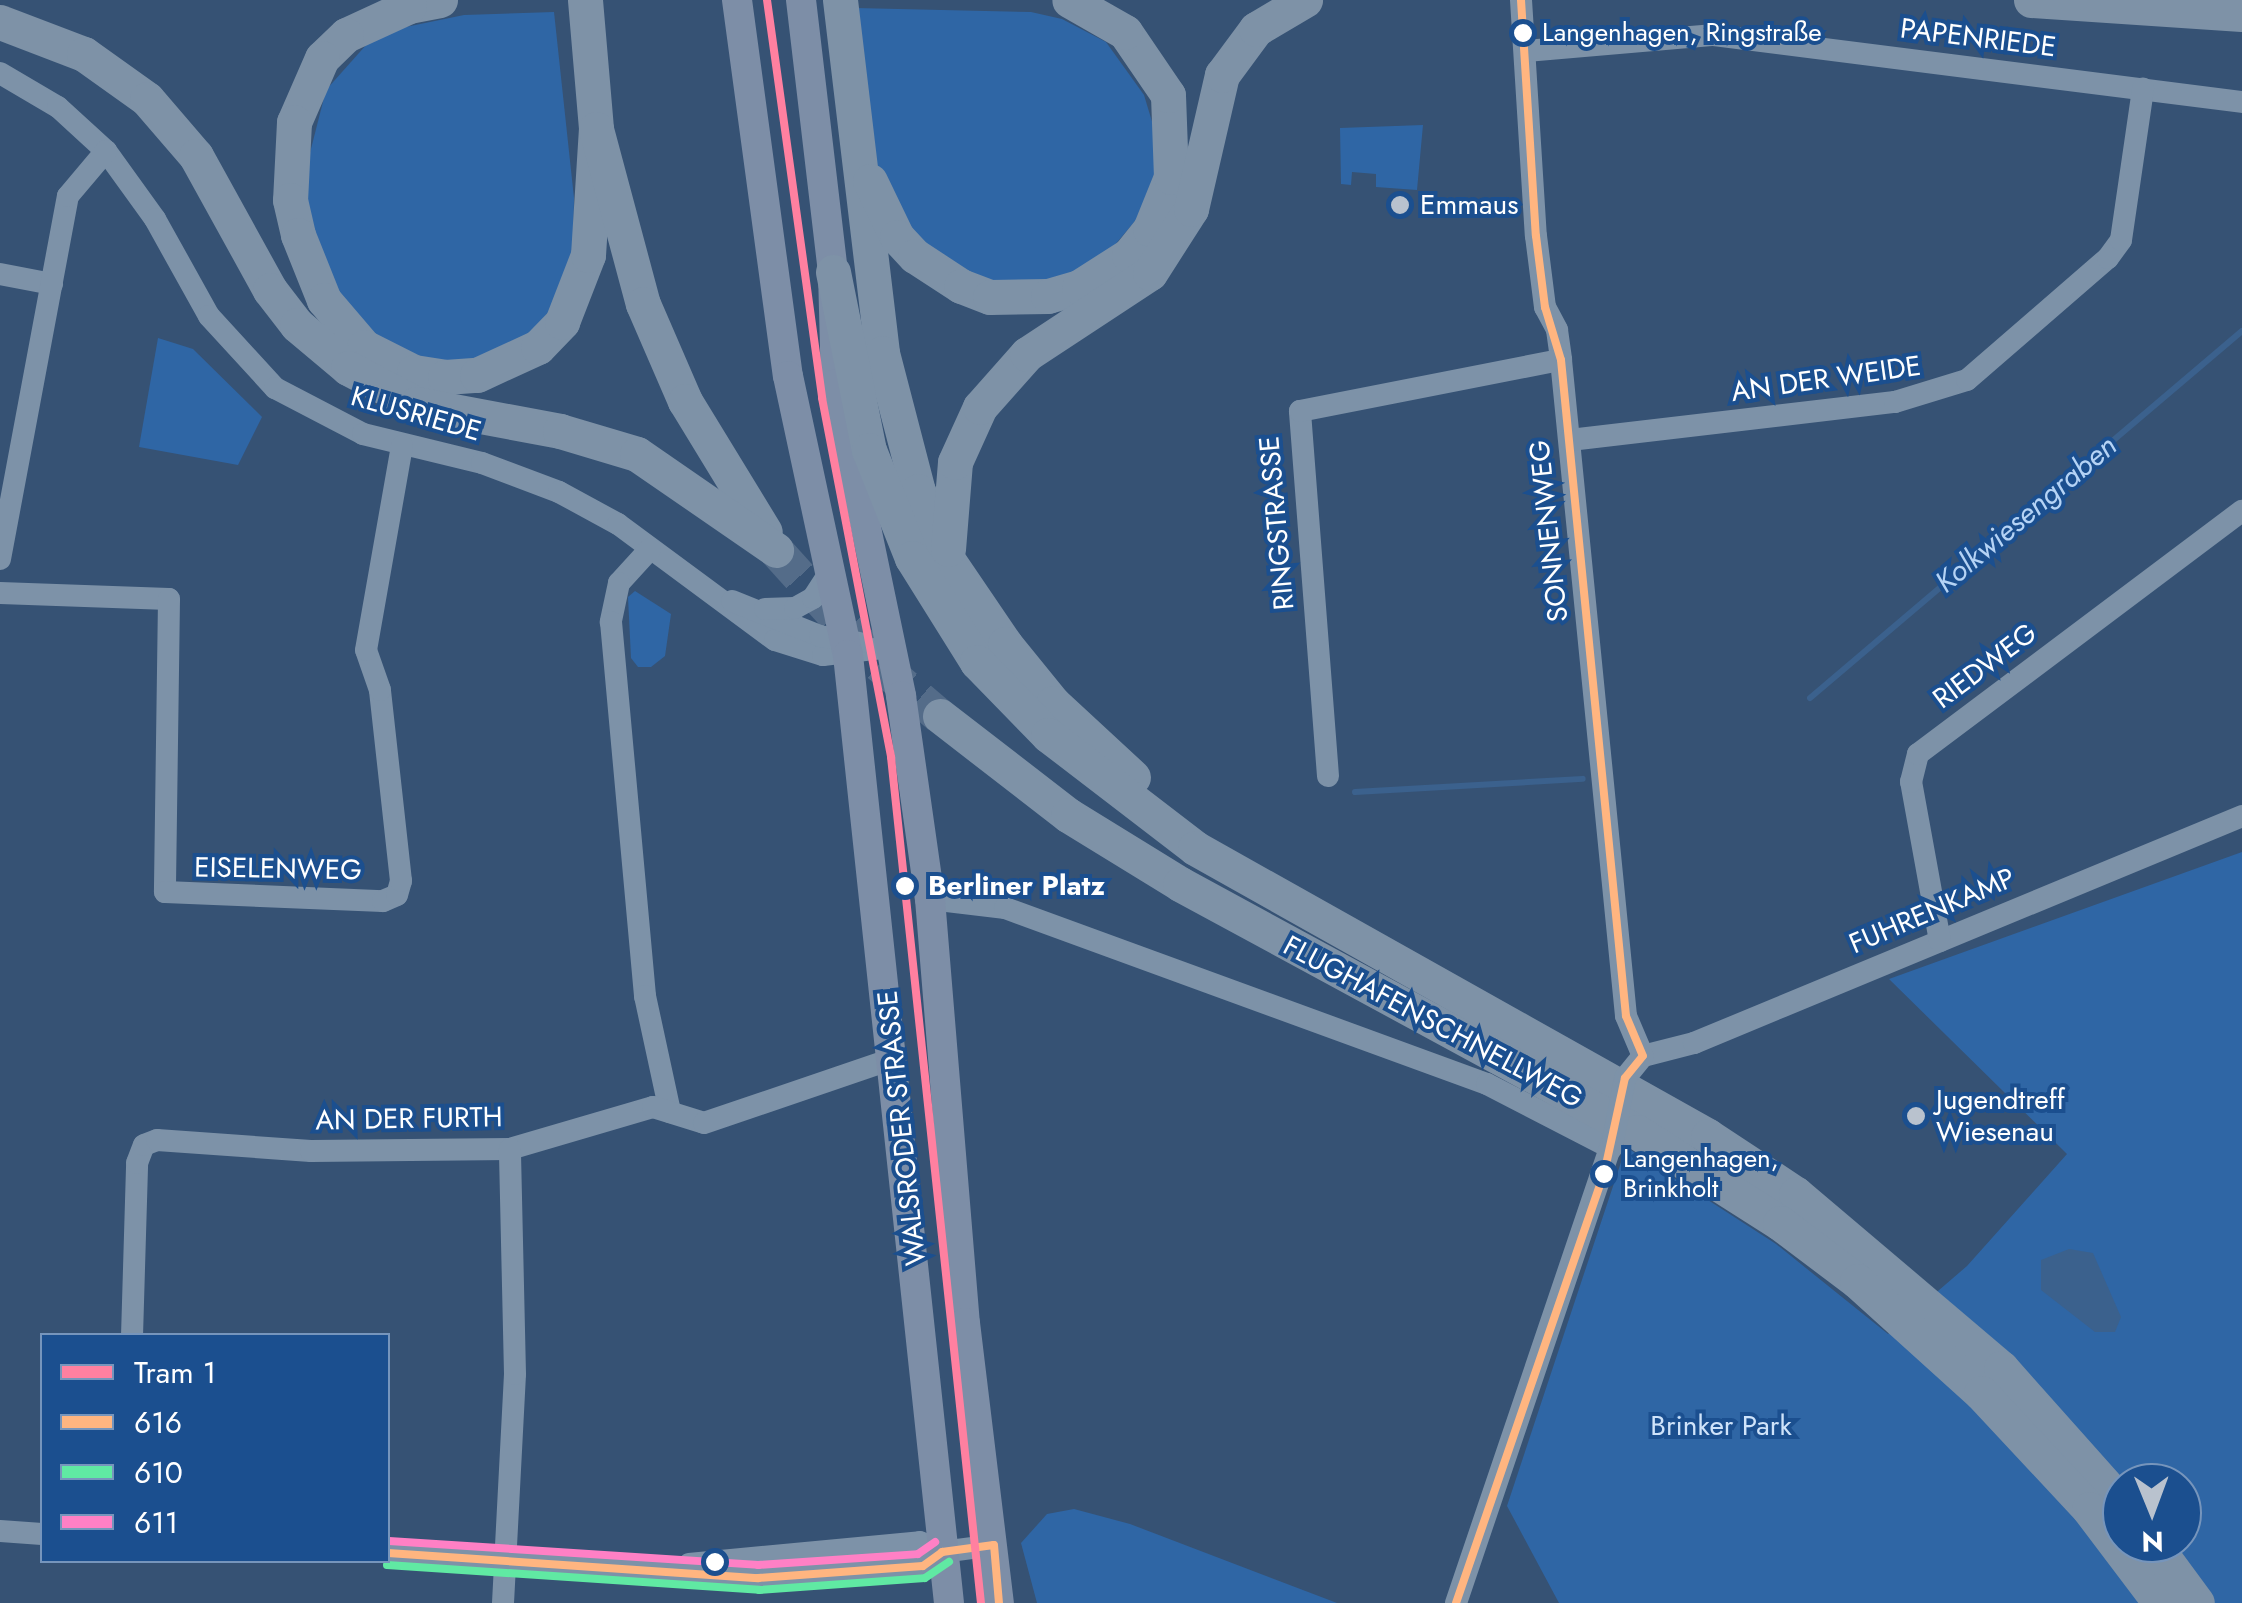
<!DOCTYPE html>
<meta charset="utf-8">
<style>
body{margin:0}
#map{position:relative;width:2242px;height:1603px;overflow:hidden;background:#365274;font-family:Jost,sans-serif}
div>[style]{position:absolute}
[style*='--x']{left:calc(var(--x)*1px);top:calc(var(--y)*1px);width:calc(var(--w)*1px);rotate:calc(var(--a)*1deg)}
.green>*{inset:0;background:#2f66a5}
.water>*{inset:0;background:#3b618d}
.stream>*{height:6px;margin:-3px;padding:0 3px;transform-origin:3px;border-radius:3px;background:#3b618d}
.highway-tunnel>*{height:35px;margin-top:-17.5px;transform-origin:0;background:repeating-linear-gradient(90deg,#546c89 0 35px,transparent 0 53px)}
.minor>*{height:22px;margin:-11px;padding:0 11px;transform-origin:11px;border-radius:11px;background:#7d92a8}
.major>*{height:30px;margin:-15px;padding:0 15px;transform-origin:15px;border-radius:15px;background:#7d8ea7}
.highway>*{height:35px;margin:-17.5px;padding:0 17.5px;transform-origin:17.5px;border-radius:17.5px;background:#7e92a7}
.minor-bridge>*{height:22px;margin:-11px;padding:0 11px;transform-origin:11px;border-radius:11px;background:#7d92a8}
.bus-1>*{height:8px;margin:-4px;padding:0 4px;transform-origin:4px;border-radius:4px;background:#ffb580}
.bus-2>*{height:8px;margin:-4px;padding:0 4px;transform-origin:4px;border-radius:4px;background:#60e9a3}
.bus-3>*{height:8px;margin:-4px;padding:0 4px;transform-origin:4px;border-radius:4px;background:#ff80c5}
.tram-1>*{height:8px;margin:-4px;padding:0 4px;transform-origin:4px;border-radius:4px;background:#ff80a0}
.dots>*{width:28px;height:28px;translate:-50% -50%;box-sizing:border-box;border:5px solid #1b4f8f;border-radius:50%}
span{translate:-50% -50%;white-space:nowrap;text-align:center;line-height:1.15;-webkit-text-stroke:8px #1b4f8f;paint-order:stroke}
.bus-label{font-size:26px;color:#fff}
.left{translate:0 -50%;text-align:left}
.street-label{font-size:28px;color:#fff}
.poi-label{font-size:28px;color:#fff}
.stop-label{font-size:28px;color:#fff;font-weight:700}
.park-label{font-size:28px;color:#cfe3fa}
.water-label{font-size:30px;color:#b5d3f5;font-style:italic}
.legend{position:absolute;left:40px;top:1333px;width:350px;height:230px;box-sizing:border-box;background:#1b4f8f;border:2px solid #7695bc;margin:0;padding:12px 18px;list-style:none;font-size:30px;color:#fff}
.legend li{display:flex;align-items:center;gap:20px;height:50px}
.legend b{width:50px;border:2px solid #7695bc}
.north{position:absolute;left:2102px;top:1463px;width:100px;height:100px;box-sizing:border-box;background:#1b4f8f;border:2px solid #7695bc;border-radius:50%;rotate:179deg;font-size:28px;font-weight:700;line-height:40px;text-align:center;color:#fff}
.north::after{content:'';display:block;margin:auto;width:35px;height:45px;background:#b9c2ce;clip-path:polygon(50% 0,100% 100%,50% 72%,0 100%)}
</style>
<div id="map">
<div class="green">
<i style="clip-path:polygon(855px 8px,1031px 12px,1062px 19px,1106px 42px,1144px 95px,1160px 148px,1147px 207px,1097px 266px,1026px 291px,932px 261px,877px 173px)"></i>
<i style="clip-path:polygon(554px 12px,574px 198px,573px 249px,556px 303px,532px 332px,495px 355px,442px 364px,372px 338px,332px 293px,300px 192px,326px 90px,367px 44px,391px 30px,464px 15px)"></i>
<i style="clip-path:polygon(1423px 125px,1417px 190px,1376px 187px,1376px 174px,1352px 172px,1351px 185px,1341px 184px,1340px 128px)"></i>
<i style="clip-path:polygon(158px 338px,193px 349px,262px 417px,238px 465px,139px 447px)"></i>
<i style="clip-path:polygon(635px 591px,671px 614px,665px 656px,651px 667px,638px 667px,631px 658px,628px 597px)"></i>
<i style="clip-path:polygon(evenodd,2242px 852px,2242px 1603px,1559px 1603px,1507px 1506px,1626px 1147px,1776px 1244px,1888px 1334px,1967px 1266px,2067px 1154px,1889px 979px,2242px 852px,2122px 1483px,2182px 1483px,2182px 1543px,2122px 1543px,2122px 1483px)"></i>
<i style="clip-path:polygon(1074px 1509px,1130px 1524px,1337px 1603px,1037px 1603px,1021px 1543px,1047px 1514px)"></i>
</div>
<div class="water">
<i style="clip-path:polygon(2069px 1249px,2093px 1253px,2121px 1317px,2115px 1332px,2095px 1332px,2041px 1290px,2041px 1260px)"></i>
</div>
<div class="stream">
<i style="--x:1810;--y:698;--w:567;--a:-40.35"></i>
<i style="--x:1355;--y:792;--w:228;--a:-3.3"></i>
</div>
<div class="highway-tunnel">
<i style="--x:776;--y:550;--w:154;--a:47.9"></i>
<i style="--x:879;--y:664;--w:80;--a:40.4"></i>
</div>
<div class="minor">
<i style="--x:1521;--y:0;--w:236;--a:86.4"></i>
<i style="--x:1536;--y:236;--w:72;--a:82.8"></i>
<i style="--x:1545;--y:307;--w:26;--a:62"></i>
<i style="--x:1557;--y:330;--w:30;--a:82"></i>
<i style="--x:1561;--y:360;--w:659;--a:84.34"></i>
<i style="--x:1626;--y:1016;--w:43;--a:67"></i>
<i style="--x:1643;--y:1056;--w:53;--a:-14.3"></i>
<i style="--x:1694;--y:1043;--w:593;--a:-22.5"></i>
<i style="--x:1526;--y:51;--w:189;--a:-4.9"></i>
<i style="--x:1714;--y:35;--w:532;--a:7.23"></i>
<i style="--x:0;--y:73;--w:67;--a:30.4"></i>
<i style="--x:58;--y:107;--w:65;--a:42.5"></i>
<i style="--x:106;--y:151;--w:84;--a:54.2"></i>
<i style="--x:155;--y:219;--w:111;--a:60.9"></i>
<i style="--x:209;--y:316;--w:98;--a:47.5"></i>
<i style="--x:275;--y:388;--w:99;--a:27.6"></i>
<i style="--x:363;--y:434;--w:122;--a:13.7"></i>
<i style="--x:482;--y:463;--w:82;--a:20.6"></i>
<i style="--x:559;--y:492;--w:67;--a:28.5"></i>
<i style="--x:618;--y:524;--w:195;--a:36.5"></i>
<i style="--x:775;--y:640;--w:50;--a:17.4"></i>
<i style="--x:823;--y:655;--w:68;--a:-6.7"></i>
<i style="--x:0;--y:274;--w:53;--a:10.9"></i>
<i style="--x:1570;--y:440;--w:327;--a:-6.7"></i>
<i style="--x:1895;--y:402;--w:75;--a:-17"></i>
<i style="--x:1967;--y:380;--w:186;--a:-40.9"></i>
<i style="--x:2108;--y:258;--w:22;--a:-54"></i>
<i style="--x:2121;--y:240;--w:153;--a:-81.7"></i>
<i style="--x:650;--y:549;--w:46;--a:132.4"></i>
<i style="--x:619;--y:583;--w:40;--a:102"></i>
<i style="--x:611;--y:622;--w:376;--a:84.8"></i>
<i style="--x:645;--y:996;--w:119;--a:77.8"></i>
<i style="--x:0;--y:559;--w:369;--a:-79.4"></i>
<i style="--x:68;--y:196;--w:59;--a:-49.8"></i>
<i style="--x:0;--y:593;--w:169;--a:2"></i>
<i style="--x:169;--y:599;--w:293;--a:90.8"></i>
<i style="--x:165;--y:892;--w:218;--a:2.4"></i>
<i style="--x:383;--y:901;--w:15;--a:-23"></i>
<i style="--x:397;--y:895;--w:15;--a:-74"></i>
<i style="--x:401;--y:881;--w:192;--a:-96.3"></i>
<i style="--x:380;--y:690;--w:42;--a:-109.3"></i>
<i style="--x:366;--y:650;--w:207;--a:-80"></i>
<i style="--x:732;--y:601;--w:95;--a:21.7"></i>
<i style="--x:820;--y:636;--w:39;--a:10"></i>
<i style="--x:765;--y:609;--w:30;--a:-2"></i>
<i style="--x:795;--y:608;--w:21;--a:-29"></i>
<i style="--x:813;--y:598;--w:31;--a:-57"></i>
<i style="--x:1328;--y:776;--w:366;--a:-94.4"></i>
<i style="--x:1300;--y:411;--w:266;--a:-11.1"></i>
<i style="--x:930;--y:899;--w:76;--a:6.8"></i>
<i style="--x:1005;--y:908;--w:513;--a:20.06"></i>
<i style="--x:1487;--y:1084;--w:140;--a:27.3"></i>
<i style="--x:1940;--y:941;--w:162;--a:-100.3"></i>
<i style="--x:1911;--y:782;--w:29;--a:-76"></i>
<i style="--x:1918;--y:754;--w:405;--a:-36.9"></i>
<i style="--x:132;--y:1336;--w:173;--a:-88.3"></i>
<i style="--x:137;--y:1163;--w:19;--a:-69"></i>
<i style="--x:144;--y:1145;--w:14;--a:-21"></i>
<i style="--x:157;--y:1140;--w:154;--a:4.1"></i>
<i style="--x:311;--y:1151;--w:199;--a:-0.6"></i>
<i style="--x:510;--y:1149;--w:149;--a:-16.4"></i>
<i style="--x:653;--y:1107;--w:53;--a:17.4"></i>
<i style="--x:704;--y:1123;--w:202;--a:-18.8"></i>
<i style="--x:0;--y:1531;--w:42;--a:4.1"></i>
<i style="--x:388;--y:1553;--w:371;--a:3.9"></i>
<i style="--x:758;--y:1578;--w:165;--a:-4.2"></i>
<i style="--x:923;--y:1566;--w:24;--a:-36"></i>
<i style="--x:942;--y:1552;--w:52;--a:-7.7"></i>
<i style="--x:689;--y:1564;--w:232;--a:-5.4"></i>
<i style="--x:920;--y:1542;--w:24;--a:24"></i>
<i style="--x:503;--y:1603;--w:229;--a:-87"></i>
<i style="--x:515;--y:1374;--w:225;--a:-91.3"></i>
<i style="--x:1456;--y:1603;--w:489;--a:-71.3"></i>
</div>
<div class="major">
<i style="--x:737;--y:0;--w:379;--a:82.3"></i>
<i style="--x:788;--y:376;--w:285;--a:77.9"></i>
<i style="--x:848;--y:655;--w:953;--a:83.92"></i>
<i style="--x:801;--y:0;--w:274;--a:83.3"></i>
<i style="--x:833;--y:272;--w:112;--a:88.5"></i>
<i style="--x:836;--y:384;--w:319;--a:78.2"></i>
<i style="--x:901;--y:696;--w:205;--a:81.9"></i>
<i style="--x:930;--y:899;--w:425;--a:85.3"></i>
<i style="--x:965;--y:1323;--w:282;--a:83.1"></i>
</div>
<div class="highway">
<i style="--x:440;--y:0;--w:32;--a:169"></i>
<i style="--x:409;--y:6;--w:69;--a:155.3"></i>
<i style="--x:346;--y:35;--w:33;--a:136"></i>
<i style="--x:322;--y:58;--w:70;--a:113.6"></i>
<i style="--x:294;--y:122;--w:78;--a:92.9"></i>
<i style="--x:290;--y:200;--w:36;--a:77"></i>
<i style="--x:298;--y:235;--w:70;--a:68.2"></i>
<i style="--x:324;--y:300;--w:62;--a:49.6"></i>
<i style="--x:364;--y:347;--w:56;--a:26.6"></i>
<i style="--x:414;--y:372;--w:31;--a:9"></i>
<i style="--x:445;--y:377;--w:32;--a:-4"></i>
<i style="--x:477;--y:375;--w:67;--a:-24.7"></i>
<i style="--x:538;--y:347;--w:35;--a:-46"></i>
<i style="--x:562;--y:322;--w:72;--a:-68.8"></i>
<i style="--x:588;--y:255;--w:126;--a:-86.4"></i>
<i style="--x:585;--y:0;--w:129;--a:85.1"></i>
<i style="--x:596;--y:129;--w:181;--a:75"></i>
<i style="--x:643;--y:304;--w:106;--a:66.6"></i>
<i style="--x:685;--y:401;--w:153;--a:58.6"></i>
<i style="--x:840;--y:0;--w:355;--a:83.2"></i>
<i style="--x:882;--y:353;--w:143;--a:75.4"></i>
<i style="--x:918;--y:491;--w:75;--a:66.5"></i>
<i style="--x:948;--y:560;--w:102;--a:55.8"></i>
<i style="--x:1005;--y:644;--w:76;--a:50.9"></i>
<i style="--x:1053;--y:703;--w:109;--a:42.8"></i>
<i style="--x:2031;--y:0;--w:211;--a:3.8"></i>
<i style="--x:0;--y:22;--w:90;--a:20.9"></i>
<i style="--x:84;--y:54;--w:77;--a:35.5"></i>
<i style="--x:147;--y:99;--w:75;--a:49.3"></i>
<i style="--x:196;--y:156;--w:153;--a:61.1"></i>
<i style="--x:270;--y:290;--w:44;--a:52.4"></i>
<i style="--x:297;--y:325;--w:67;--a:40.1"></i>
<i style="--x:348;--y:368;--w:77;--a:27.9"></i>
<i style="--x:416;--y:404;--w:147;--a:10.6"></i>
<i style="--x:560;--y:431;--w:80;--a:16.6"></i>
<i style="--x:637;--y:454;--w:169;--a:34.6"></i>
<i style="--x:870;--y:181;--w:62;--a:64.3"></i>
<i style="--x:897;--y:237;--w:26;--a:47"></i>
<i style="--x:915;--y:256;--w:55;--a:33.1"></i>
<i style="--x:961;--y:286;--w:31;--a:21"></i>
<i style="--x:990;--y:297;--w:58;--a:-1"></i>
<i style="--x:1048;--y:296;--w:32;--a:-16"></i>
<i style="--x:1079;--y:287;--w:59;--a:-32.6"></i>
<i style="--x:1129;--y:255;--w:33;--a:-51"></i>
<i style="--x:1150;--y:229;--w:56;--a:-68"></i>
<i style="--x:1171;--y:177;--w:82;--a:-92.1"></i>
<i style="--x:1168;--y:95;--w:76;--a:-124.3"></i>
<i style="--x:1125;--y:32;--w:64;--a:-150.3"></i>
<i style="--x:833;--y:272;--w:182;--a:78.6"></i>
<i style="--x:869;--y:450;--w:116;--a:68.3"></i>
<i style="--x:912;--y:558;--w:123;--a:58"></i>
<i style="--x:977;--y:662;--w:102;--a:45.8"></i>
<i style="--x:1048;--y:735;--w:185;--a:37.5"></i>
<i style="--x:1195;--y:848;--w:588;--a:29.31"></i>
<i style="--x:1708;--y:1136;--w:105;--a:33.4"></i>
<i style="--x:1796;--y:1194;--w:269;--a:40.3"></i>
<i style="--x:2001;--y:1368;--w:182;--a:48.3"></i>
<i style="--x:948;--y:549;--w:87;--a:-85.4"></i>
<i style="--x:955;--y:462;--w:60;--a:-65.6"></i>
<i style="--x:980;--y:407;--w:71;--a:-48.4"></i>
<i style="--x:1027;--y:354;--w:147;--a:-33.4"></i>
<i style="--x:1150;--y:273;--w:76;--a:-57.4"></i>
<i style="--x:1191;--y:209;--w:138;--a:-77"></i>
<i style="--x:1222;--y:75;--w:57;--a:-53.5"></i>
<i style="--x:1256;--y:29;--w:57;--a:-30.6"></i>
<i style="--x:940;--y:716;--w:162;--a:37.7"></i>
<i style="--x:1068;--y:815;--w:132;--a:31.6"></i>
<i style="--x:1180;--y:884;--w:520;--a:28.49"></i>
<i style="--x:1637;--y:1132;--w:169;--a:32.5"></i>
<i style="--x:1780;--y:1223;--w:96;--a:37"></i>
<i style="--x:1857;--y:1281;--w:167;--a:42.1"></i>
<i style="--x:1981;--y:1393;--w:158;--a:47"></i>
<i style="--x:2089;--y:1509;--w:118;--a:52.9"></i>
<i style="--x:2153;--y:1543;--w:74;--a:53.7"></i>
</div>
<div class="minor-bridge">
<i style="--x:1613;--y:1140;--w:63;--a:-79"></i>
<i style="--x:1625;--y:1078;--w:28;--a:-51"></i>
</div>
<div class="bus-1">
<i style="--x:1521;--y:0;--w:236;--a:86.4"></i>
<i style="--x:1536;--y:236;--w:72;--a:82.8"></i>
<i style="--x:1545;--y:307;--w:55;--a:73.2"></i>
<i style="--x:1561;--y:360;--w:659;--a:84.34"></i>
<i style="--x:1626;--y:1016;--w:43;--a:67"></i>
<i style="--x:388;--y:1553;--w:371;--a:3.9"></i>
<i style="--x:758;--y:1578;--w:165;--a:-4.2"></i>
<i style="--x:923;--y:1566;--w:24;--a:-36"></i>
<i style="--x:942;--y:1552;--w:52;--a:-7.7"></i>
<i style="--x:994;--y:1545;--w:58;--a:85.1"></i>
<i style="--x:1456;--y:1603;--w:454;--a:-71"></i>
<i style="--x:1604;--y:1174;--w:98;--a:-77.7"></i>
<i style="--x:1625;--y:1078;--w:28;--a:-51"></i>
</div>
<div class="bus-2">
<i style="--x:387;--y:1565;--w:373;--a:3.8"></i>
<i style="--x:759;--y:1590;--w:166;--a:-4.1"></i>
<i style="--x:925;--y:1578;--w:29;--a:-34"></i>
</div>
<div class="bus-3">
<i style="--x:389;--y:1541;--w:370;--a:3.7"></i>
<i style="--x:758;--y:1565;--w:160;--a:-3.9"></i>
<i style="--x:918;--y:1554;--w:21;--a:-35"></i>
</div>
<div class="tram-1">
<i style="--x:767;--y:0;--w:402;--a:82.1"></i>
<i style="--x:822;--y:398;--w:366;--a:79.1"></i>
<i style="--x:891;--y:757;--w:851;--a:83.93"></i>
</div>
<div class="dots">
<i style="left:1523px;top:33px;background:#fff"></i>
<i style="left:1400px;top:205px;background:#b9c2ce"></i>
<i style="left:905px;top:886px;background:#fff"></i>
<i style="left:1916px;top:1116px;background:#b9c2ce"></i>
<i style="left:1604px;top:1174px;background:#fff"></i>
<i style="left:715px;top:1562px;background:#fff"></i>
</div>
<div class="bus-label">
<span class="left" style="left:1542px;top:33px">Langenhagen, Ringstraße</span>
<span class="left" style="left:1623px;top:1174px">Langenhagen,<br>Brinkholt</span>
</div>
<div class="street-label">
<span style="left:1978px;top:38px;rotate:7deg">PAPENRIEDE</span>
<span style="left:1826px;top:379px;rotate:-8deg">AN DER WEIDE</span>
<span style="left:416px;top:414px;rotate:16deg">KLUSRIEDE</span>
<span style="left:1277px;top:523px;rotate:-95deg">RINGSTRASSE</span>
<span style="left:1549px;top:531px;rotate:-96deg">SONNENWEG</span>
<span style="left:1985px;top:666px;rotate:-37deg">RIEDWEG</span>
<span style="left:278px;top:869px;rotate:1deg">EISELENWEG</span>
<span style="left:1932px;top:911px;rotate:-23deg">FUHRENKAMP</span>
<span style="left:1433px;top:1022px;rotate:28deg">FLUGHAFENSCHNELLWEG</span>
<span style="left:409px;top:1119px;rotate:-1deg">AN DER FURTH</span>
<span style="left:902px;top:1128px;rotate:-96deg">WALSRODER STRASSE</span>
</div>
<div class="poi-label">
<span class="left" style="left:1420px;top:205px">Emmaus</span>
<span class="left" style="left:1936px;top:1116px">Jugendtreff<br>Wiesenau</span>
</div>
<div class="stop-label">
<span class="left" style="left:928px;top:886px">Berliner Platz</span>
</div>
<div class="park-label">
<span style="left:1721px;top:1426px">Brinker Park</span>
</div>
<div class="water-label">
<span style="left:2026px;top:514px;rotate:-40deg">Kolkwiesengraben</span>
</div>
<ul class="legend">
<li><b style="height:12px;background:#ff80a0"></b>Tram 1</li>
<li><b style="height:12px;background:#ffb580"></b>616</li>
<li><b style="height:12px;background:#60e9a3"></b>610</li>
<li><b style="height:12px;background:#ff80c5"></b>611</li>
</ul>
<div class="north">N</div>
</div>
